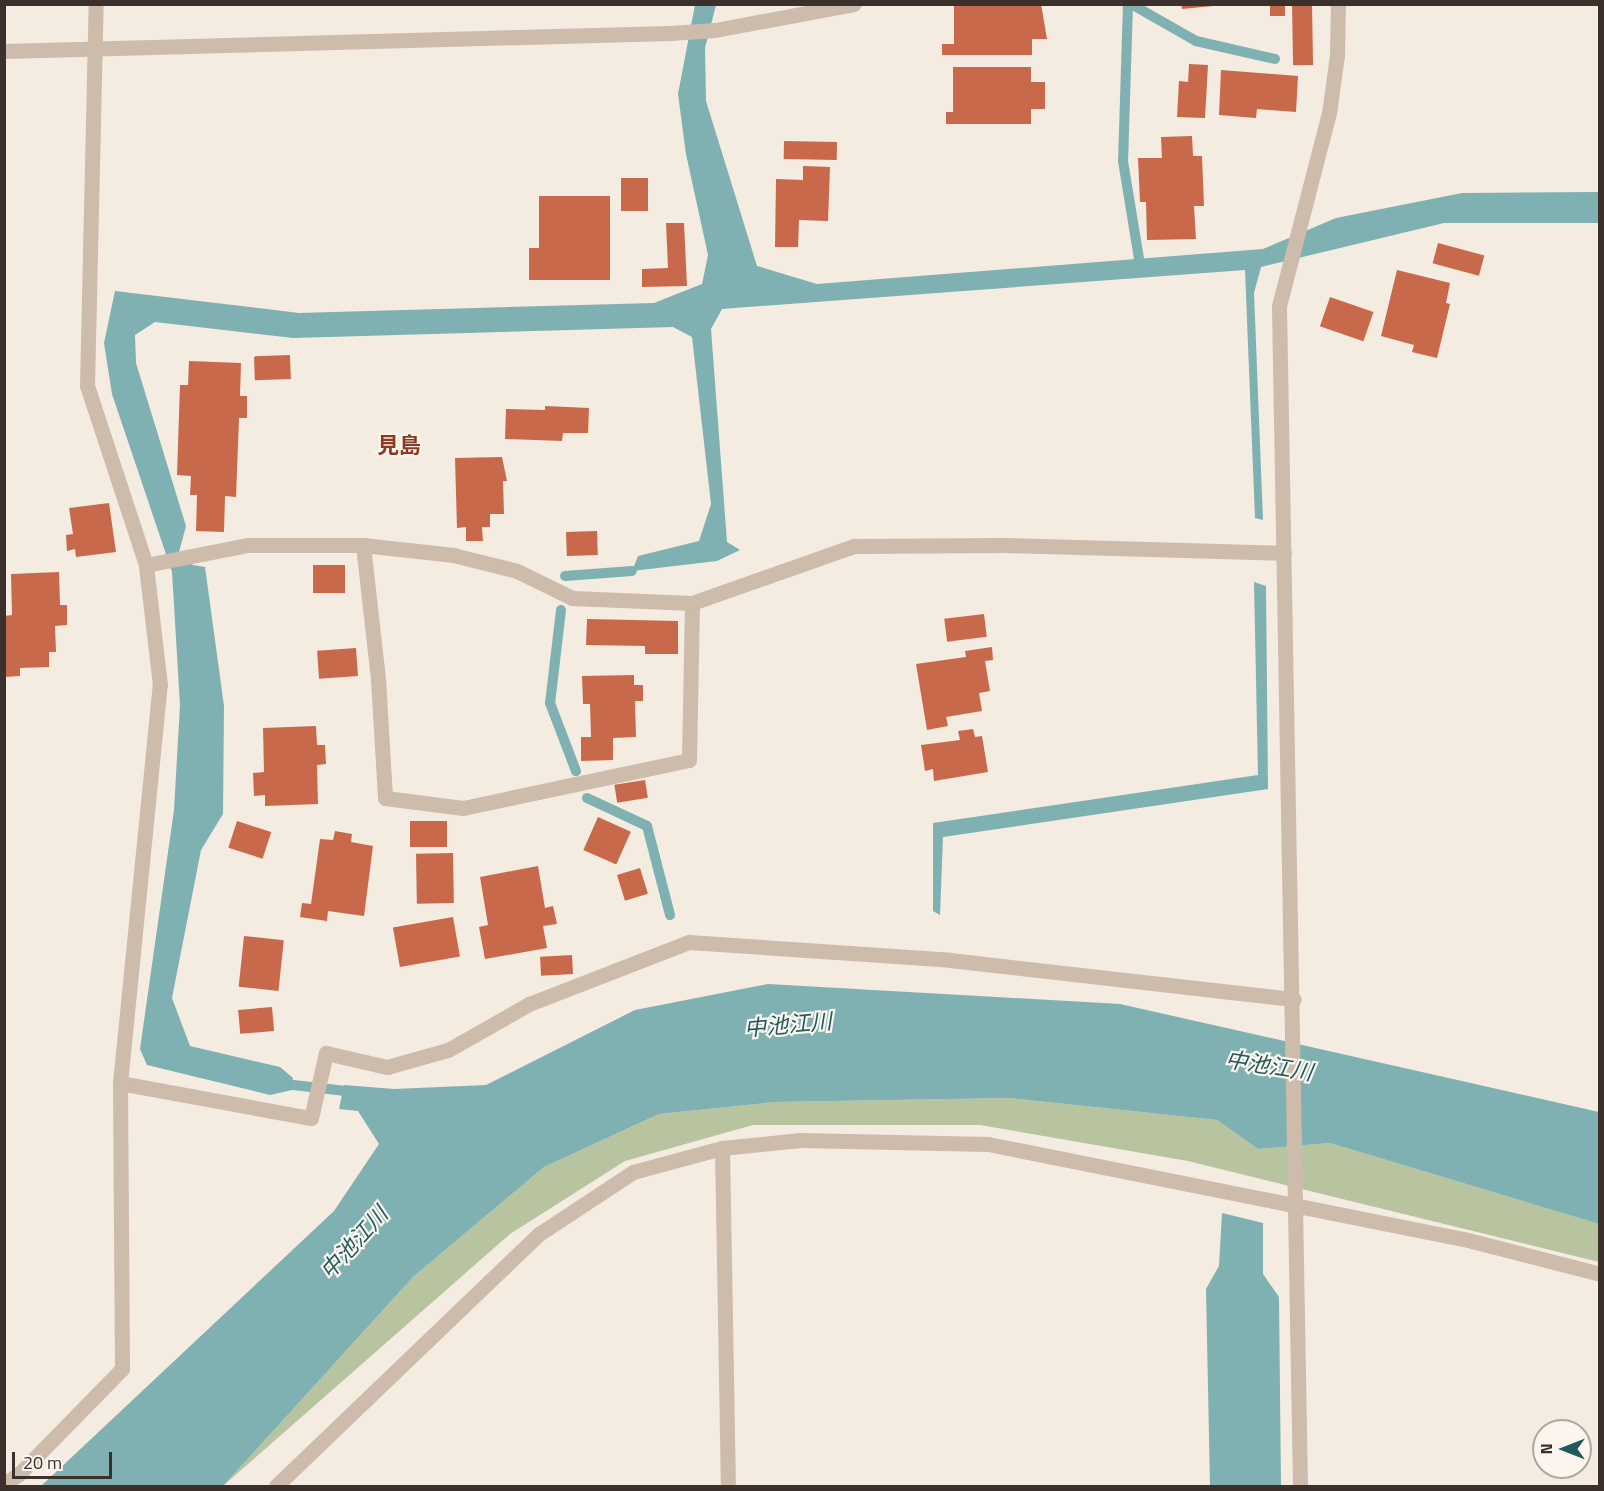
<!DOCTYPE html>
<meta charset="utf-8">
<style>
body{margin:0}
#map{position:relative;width:1604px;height:1491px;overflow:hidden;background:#f4ebe1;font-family:"Titillium Web","Noto Sans JP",sans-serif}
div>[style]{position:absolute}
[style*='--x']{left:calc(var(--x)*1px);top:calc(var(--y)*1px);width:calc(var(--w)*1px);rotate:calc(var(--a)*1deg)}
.green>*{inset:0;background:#b8c4a0}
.water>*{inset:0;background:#7fb0b2}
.stream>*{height:10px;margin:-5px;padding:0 5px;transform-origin:5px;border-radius:5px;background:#7fb0b2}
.building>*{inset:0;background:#c8694b;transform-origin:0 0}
.street>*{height:15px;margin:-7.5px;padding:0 7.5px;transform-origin:7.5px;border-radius:7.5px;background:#cdbbac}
span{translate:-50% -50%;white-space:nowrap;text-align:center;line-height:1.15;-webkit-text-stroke:4.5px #fbf5ee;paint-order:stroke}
.neighbourhood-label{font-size:22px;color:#8c3b22;font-weight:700}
.water-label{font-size:22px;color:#1f5a5e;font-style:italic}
.frame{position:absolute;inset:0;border:6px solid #3b302b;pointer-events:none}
.north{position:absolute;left:1532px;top:1419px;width:60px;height:60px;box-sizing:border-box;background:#fbf5ee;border:2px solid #aea6a0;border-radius:50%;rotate:270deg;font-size:16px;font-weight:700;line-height:24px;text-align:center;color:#3b302b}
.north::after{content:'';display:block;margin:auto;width:21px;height:27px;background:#1f5a5e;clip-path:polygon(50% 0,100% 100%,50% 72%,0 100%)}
.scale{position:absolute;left:12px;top:1452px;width:100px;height:27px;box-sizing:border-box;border:3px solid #3b302b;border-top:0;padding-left:8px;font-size:18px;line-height:21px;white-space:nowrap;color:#3b302b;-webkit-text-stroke:4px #fbf5ee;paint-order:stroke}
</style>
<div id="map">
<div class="green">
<i style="clip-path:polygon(1010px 1098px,1217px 1120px,1258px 1149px,1330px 1143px,1599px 1224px,1599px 1262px,1188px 1161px,980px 1125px,753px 1125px,625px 1161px,510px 1234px,223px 1486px,413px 1277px,544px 1167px,659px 1114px,775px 1102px)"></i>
</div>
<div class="water">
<i style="clip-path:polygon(695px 5px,716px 5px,705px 48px,706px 101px,757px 266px,817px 284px,1263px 249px,1336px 218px,1462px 193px,1599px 192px,1599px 223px,1444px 223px,1261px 267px,1254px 293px,1263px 520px,1255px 518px,1245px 270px,722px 309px,711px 329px,727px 542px,740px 550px,717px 561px,632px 571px,638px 556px,699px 541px,711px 504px,692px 337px,673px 327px,293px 338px,155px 322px,135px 335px,136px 363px,186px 526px,179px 552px,193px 565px,205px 567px,224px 706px,223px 814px,201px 850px,172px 998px,190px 1046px,280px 1067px,293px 1078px,292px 1090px,270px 1095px,147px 1065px,140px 1049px,174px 810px,180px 705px,172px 572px,112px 394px,104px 343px,115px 291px,299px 313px,654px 303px,702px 284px,708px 255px,686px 154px,678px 94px)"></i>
<i style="clip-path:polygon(1254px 582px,1266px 586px,1268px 789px,943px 837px,940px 915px,933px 911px,933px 823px,1258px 775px)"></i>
<i style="clip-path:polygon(768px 984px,1120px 1004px,1599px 1112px,1599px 1224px,1330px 1143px,1258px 1149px,1217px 1120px,1010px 1098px,775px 1102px,659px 1114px,544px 1167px,413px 1277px,223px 1486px,41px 1486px,334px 1211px,379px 1144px,358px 1111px,339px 1109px,344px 1085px,394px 1089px,486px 1085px,635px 1010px)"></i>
<i style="clip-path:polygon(1222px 1213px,1263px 1223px,1263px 1274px,1279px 1297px,1281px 1486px,1210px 1486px,1206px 1289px,1219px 1266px)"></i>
</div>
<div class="stream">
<i style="--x:1128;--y:4;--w:157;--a:91.8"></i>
<i style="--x:1123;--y:161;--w:99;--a:80.7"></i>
<i style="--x:1131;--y:4;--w:75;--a:29.6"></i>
<i style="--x:1196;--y:41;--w:81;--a:12.8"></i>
<i style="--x:565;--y:576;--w:67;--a:-4.3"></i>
<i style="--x:561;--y:610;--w:94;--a:96.7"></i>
<i style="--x:550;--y:703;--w:73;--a:69.1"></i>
<i style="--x:587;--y:798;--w:66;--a:25"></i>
<i style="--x:647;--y:826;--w:92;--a:75.5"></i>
<i style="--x:293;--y:1085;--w:62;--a:6.4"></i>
</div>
<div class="building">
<i style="clip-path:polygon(954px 4px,1041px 4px,1047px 39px,1032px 39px,1032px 55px,942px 55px,942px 44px,954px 44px)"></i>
<i style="clip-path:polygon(1181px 4px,1213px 4px,1213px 6px,1182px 9px)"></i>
<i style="left:1270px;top:4px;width:15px;height:12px"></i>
<i style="left:1312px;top:4px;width:61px;height:20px;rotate:89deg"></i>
<i style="clip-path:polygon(1189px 64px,1208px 65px,1205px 118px,1177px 117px,1179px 81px,1188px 82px)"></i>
<i style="clip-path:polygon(953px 67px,1031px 67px,1031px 82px,1045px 82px,1045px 109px,1031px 109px,1031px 124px,946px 124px,946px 112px,953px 112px)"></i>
<i style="clip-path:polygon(1221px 70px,1298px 76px,1296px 112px,1257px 109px,1256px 118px,1219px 115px)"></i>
<i style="clip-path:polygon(1192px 136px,1193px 156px,1202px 156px,1204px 206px,1194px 206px,1196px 239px,1147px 240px,1146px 202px,1140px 202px,1138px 158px,1162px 158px,1161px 137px)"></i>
<i style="left:784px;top:141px;width:53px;height:18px;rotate:1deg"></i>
<i style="clip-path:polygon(803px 166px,830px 167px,828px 221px,799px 220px,798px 247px,775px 247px,776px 179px,803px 180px)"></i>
<i style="left:648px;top:178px;width:33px;height:27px;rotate:90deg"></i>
<i style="clip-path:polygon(539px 196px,610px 196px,610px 280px,529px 280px,529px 248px,539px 248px)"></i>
<i style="clip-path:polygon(666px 223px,684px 223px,687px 286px,642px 287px,642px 269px,668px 268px)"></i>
<i style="left:1438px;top:243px;width:48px;height:21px;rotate:15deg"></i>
<i style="clip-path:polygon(1397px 270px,1450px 283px,1446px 303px,1450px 304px,1437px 358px,1412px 352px,1414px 345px,1381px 336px)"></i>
<i style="left:1330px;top:297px;width:46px;height:31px;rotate:19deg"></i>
<i style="left:290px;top:355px;width:24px;height:36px;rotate:88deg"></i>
<i style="clip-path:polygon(189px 361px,241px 363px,240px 396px,247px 396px,247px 418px,239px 418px,236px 497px,225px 496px,224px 532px,196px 531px,197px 495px,190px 495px,191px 476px,177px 475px,180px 385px,188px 385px)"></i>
<i style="clip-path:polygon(545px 406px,589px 408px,588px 433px,563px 433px,562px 441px,505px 439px,506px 409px,545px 410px)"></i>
<i style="clip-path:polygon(502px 457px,507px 481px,503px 481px,504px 514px,490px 514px,490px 527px,482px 527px,483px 541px,466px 541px,466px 527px,457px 528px,455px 458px)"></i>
<i style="clip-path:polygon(109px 503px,116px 552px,76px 557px,75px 549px,67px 551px,66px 535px,73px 534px,69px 508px)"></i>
<i style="left:597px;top:531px;width:24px;height:31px;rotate:88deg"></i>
<i style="left:313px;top:565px;width:32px;height:28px"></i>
<i style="clip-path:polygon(59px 572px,60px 605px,67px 605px,67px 625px,55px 626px,56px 652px,49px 652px,49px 667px,20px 668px,20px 676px,4px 677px,4px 616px,12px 615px,11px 574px)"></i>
<i style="left:984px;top:614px;width:23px;height:40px;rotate:83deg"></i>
<i style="clip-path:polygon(587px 619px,678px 621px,678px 654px,645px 654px,645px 646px,586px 645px)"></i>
<i style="clip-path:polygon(992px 647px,993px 660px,985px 661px,990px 691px,979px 693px,982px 711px,946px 717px,948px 726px,927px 730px,916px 664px,966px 657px,965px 651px)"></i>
<i style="left:356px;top:648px;width:28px;height:39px;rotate:86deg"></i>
<i style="clip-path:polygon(634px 675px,634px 685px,643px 685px,643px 701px,635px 701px,636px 737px,613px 738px,613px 760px,581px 761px,581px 737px,591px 737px,590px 704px,583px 704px,582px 676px)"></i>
<i style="clip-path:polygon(316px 726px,317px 745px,325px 745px,326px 764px,317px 765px,318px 804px,265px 806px,265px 795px,254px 796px,253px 773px,264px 772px,263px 728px)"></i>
<i style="clip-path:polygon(973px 729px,975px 737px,982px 736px,988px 772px,934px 781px,933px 769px,925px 771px,921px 745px,960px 740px,958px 731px)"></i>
<i style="left:645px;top:780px;width:18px;height:31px;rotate:81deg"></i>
<i style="left:598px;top:817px;width:36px;height:36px;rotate:24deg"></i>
<i style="left:237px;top:821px;width:36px;height:28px;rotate:18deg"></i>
<i style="left:447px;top:821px;width:26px;height:37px;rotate:90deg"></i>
<i style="clip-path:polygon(335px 831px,352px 834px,351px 842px,373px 846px,364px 916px,328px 911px,327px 921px,300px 917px,302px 903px,311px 904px,320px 839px,333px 840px)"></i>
<i style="left:453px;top:853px;width:50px;height:37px;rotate:89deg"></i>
<i style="clip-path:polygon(538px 866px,545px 908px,553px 906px,557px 924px,543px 926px,547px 948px,485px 959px,479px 927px,488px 925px,480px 877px)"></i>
<i style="left:640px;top:868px;width:27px;height:24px;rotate:73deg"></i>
<i style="left:453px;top:917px;width:40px;height:61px;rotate:80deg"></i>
<i style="left:244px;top:936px;width:40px;height:51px;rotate:6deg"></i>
<i style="left:572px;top:955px;width:19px;height:32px;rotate:87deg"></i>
<i style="left:272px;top:1007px;width:24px;height:34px;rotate:85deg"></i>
</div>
<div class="street">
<i style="--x:4;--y:51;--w:666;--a:-1.55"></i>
<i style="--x:670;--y:33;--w:45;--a:-3.8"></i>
<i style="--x:715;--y:30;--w:141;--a:-10.6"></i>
<i style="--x:363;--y:545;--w:135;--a:83.6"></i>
<i style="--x:378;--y:679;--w:119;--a:86.6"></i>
<i style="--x:385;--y:798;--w:79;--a:7.3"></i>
<i style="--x:463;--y:808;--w:231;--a:-12"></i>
<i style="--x:689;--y:760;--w:157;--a:-88.9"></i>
<i style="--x:146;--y:565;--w:104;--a:-11.1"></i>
<i style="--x:248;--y:545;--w:115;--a:0"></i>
<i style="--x:363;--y:545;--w:91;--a:6.3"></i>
<i style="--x:453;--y:555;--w:66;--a:14"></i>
<i style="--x:517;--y:571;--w:61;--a:26.1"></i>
<i style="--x:572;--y:598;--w:120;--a:2.4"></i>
<i style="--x:692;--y:603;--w:172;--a:-19.4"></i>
<i style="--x:854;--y:546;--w:150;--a:-0.4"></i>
<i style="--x:1004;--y:545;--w:280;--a:1.6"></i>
<i style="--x:120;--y:1083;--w:194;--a:10.4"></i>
<i style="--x:311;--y:1118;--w:67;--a:-77"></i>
<i style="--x:326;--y:1053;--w:63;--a:12.9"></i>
<i style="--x:387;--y:1067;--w:63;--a:-15.6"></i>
<i style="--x:448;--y:1050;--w:93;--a:-29.6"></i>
<i style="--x:529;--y:1004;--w:172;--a:-21.2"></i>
<i style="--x:689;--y:942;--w:262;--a:3.9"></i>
<i style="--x:950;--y:960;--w:346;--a:6.5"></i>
<i style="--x:722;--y:1148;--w:338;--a:89"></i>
<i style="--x:4;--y:1484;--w:18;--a:-34"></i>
<i style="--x:19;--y:1474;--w:147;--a:-45.6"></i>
<i style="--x:122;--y:1369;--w:286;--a:-90.4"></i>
<i style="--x:120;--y:1083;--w:400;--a:-84.3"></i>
<i style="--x:160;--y:685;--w:121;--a:-96.7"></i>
<i style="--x:146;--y:565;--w:188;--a:-108.2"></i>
<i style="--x:87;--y:386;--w:382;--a:-88.7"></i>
<i style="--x:276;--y:1486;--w:364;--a:-43.8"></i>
<i style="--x:539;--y:1234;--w:113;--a:-33.4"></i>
<i style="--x:633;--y:1172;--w:92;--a:-15.1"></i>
<i style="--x:722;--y:1148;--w:79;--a:-5.8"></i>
<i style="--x:801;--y:1140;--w:187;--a:1.2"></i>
<i style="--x:988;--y:1144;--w:485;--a:11.3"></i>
<i style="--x:1464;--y:1239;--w:140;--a:14.4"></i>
<i style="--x:1300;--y:1486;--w:1180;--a:-91.02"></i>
<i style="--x:1279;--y:306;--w:199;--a:-75.5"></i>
<i style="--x:1329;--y:113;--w:59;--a:-82.1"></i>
<i style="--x:1337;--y:55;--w:51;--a:-88.9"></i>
</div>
<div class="neighbourhood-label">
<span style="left:399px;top:446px">見島</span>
</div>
<div class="water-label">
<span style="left:788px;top:1025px;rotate:-5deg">中池江川</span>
<span style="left:1269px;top:1066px;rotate:9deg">中池江川</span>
<span style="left:354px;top:1243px;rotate:-48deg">中池江川</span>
</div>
<div class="frame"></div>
<div class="north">N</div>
<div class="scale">20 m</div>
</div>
